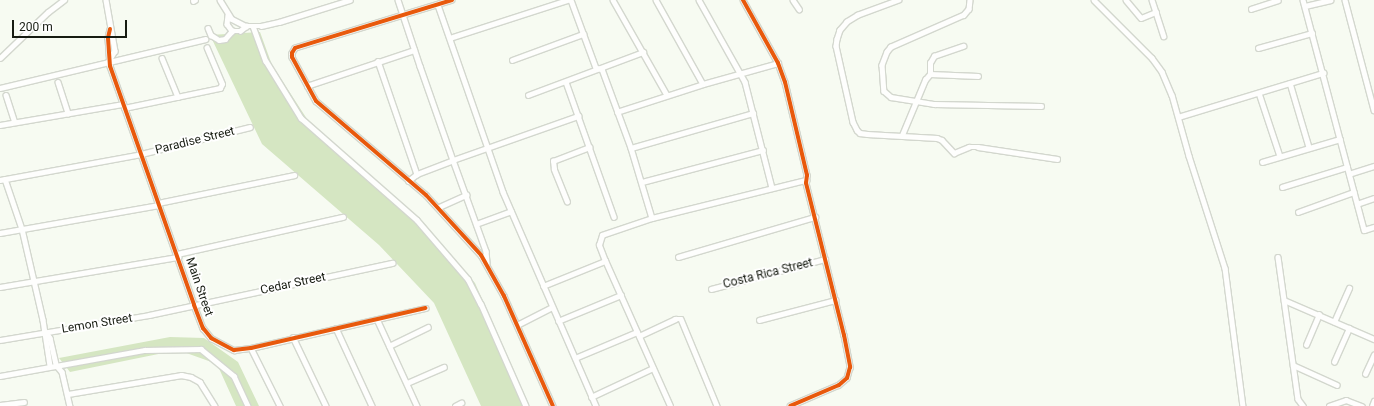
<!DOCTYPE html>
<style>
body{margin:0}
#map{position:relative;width:1374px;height:406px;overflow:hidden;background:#f7fbf2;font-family:Roboto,sans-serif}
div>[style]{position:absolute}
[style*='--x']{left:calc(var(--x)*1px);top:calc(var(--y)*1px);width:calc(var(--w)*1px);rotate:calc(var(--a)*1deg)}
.green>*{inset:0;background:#d5e6c2}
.roads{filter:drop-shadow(1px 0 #d3d7ce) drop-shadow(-1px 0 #d3d7ce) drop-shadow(0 1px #d3d7ce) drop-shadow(0 -1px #d3d7ce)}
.minor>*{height:4.5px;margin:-2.25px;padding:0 2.25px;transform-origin:2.25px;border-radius:2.25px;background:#fefefd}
.cycleway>*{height:4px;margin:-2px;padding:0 2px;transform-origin:2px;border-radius:2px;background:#e8590c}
span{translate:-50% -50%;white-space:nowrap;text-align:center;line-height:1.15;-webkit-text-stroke:4px #fff;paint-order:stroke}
.street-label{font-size:12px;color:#171c12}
.scale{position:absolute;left:12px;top:20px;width:115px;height:18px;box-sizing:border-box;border:2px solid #171c12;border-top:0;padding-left:5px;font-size:12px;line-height:14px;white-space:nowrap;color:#171c12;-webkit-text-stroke:3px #fff;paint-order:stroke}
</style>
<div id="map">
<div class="green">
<i style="clip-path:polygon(260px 32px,272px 65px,307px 119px,424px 223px,475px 283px,529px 406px,481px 406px,434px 303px,379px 245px,262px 144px,210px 35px)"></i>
<i style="clip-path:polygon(170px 337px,204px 338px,238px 362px,259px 406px,236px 406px,217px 364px,178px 350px,70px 372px,59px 358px)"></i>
</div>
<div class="roads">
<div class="minor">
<i style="--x:106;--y:0;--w:52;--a:80"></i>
<i style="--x:115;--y:51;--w:12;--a:121"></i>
<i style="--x:220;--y:0;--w:22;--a:58"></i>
<i style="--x:232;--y:19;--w:16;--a:27"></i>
<i style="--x:246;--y:26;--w:15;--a:0"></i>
<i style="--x:261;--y:26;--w:18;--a:-13"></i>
<i style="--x:279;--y:22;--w:74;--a:-17.2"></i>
<i style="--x:398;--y:0;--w:70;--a:71.6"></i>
<i style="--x:420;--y:66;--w:100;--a:70.7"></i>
<i style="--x:453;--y:160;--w:133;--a:-19.4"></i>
<i style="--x:452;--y:0;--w:164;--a:163"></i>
<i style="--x:295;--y:48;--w:6;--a:121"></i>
<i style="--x:292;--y:53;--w:4;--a:90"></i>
<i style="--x:292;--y:57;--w:50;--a:61.4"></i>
<i style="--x:316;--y:101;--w:145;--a:40.5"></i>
<i style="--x:426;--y:195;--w:81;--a:47.5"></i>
<i style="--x:481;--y:255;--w:47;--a:60.7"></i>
<i style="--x:504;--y:296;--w:120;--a:66"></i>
<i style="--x:571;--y:0;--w:72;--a:69.8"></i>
<i style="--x:596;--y:68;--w:6;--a:9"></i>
<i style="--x:602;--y:69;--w:84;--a:69.8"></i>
<i style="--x:631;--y:148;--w:73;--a:73.3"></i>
<i style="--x:613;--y:0;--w:109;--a:60.4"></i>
<i style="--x:656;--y:0;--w:96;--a:60.8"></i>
<i style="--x:699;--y:0;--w:94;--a:60.7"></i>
<i style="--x:745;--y:82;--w:109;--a:75.7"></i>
<i style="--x:743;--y:0;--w:72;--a:60.9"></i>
<i style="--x:778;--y:63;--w:20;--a:70"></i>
<i style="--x:785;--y:82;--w:96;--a:76.7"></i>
<i style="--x:807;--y:175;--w:8;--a:97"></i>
<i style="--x:806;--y:183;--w:157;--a:76"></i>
<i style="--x:844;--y:335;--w:33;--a:79"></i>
<i style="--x:850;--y:367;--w:11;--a:105"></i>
<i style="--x:847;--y:378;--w:11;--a:139"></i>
<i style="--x:839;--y:385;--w:53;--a:156.8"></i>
<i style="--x:793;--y:0;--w:11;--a:56"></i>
<i style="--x:899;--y:0;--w:44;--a:159.9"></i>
<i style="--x:858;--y:15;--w:13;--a:148"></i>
<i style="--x:847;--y:22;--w:11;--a:131"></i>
<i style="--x:840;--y:30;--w:9;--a:108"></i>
<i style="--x:837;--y:39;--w:7;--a:98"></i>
<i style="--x:836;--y:46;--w:78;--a:77.4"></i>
<i style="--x:853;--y:122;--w:9;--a:63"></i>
<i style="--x:857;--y:130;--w:4;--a:45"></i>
<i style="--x:860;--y:133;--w:7;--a:8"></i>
<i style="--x:867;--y:134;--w:70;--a:3.3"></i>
<i style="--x:937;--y:138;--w:5;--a:22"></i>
<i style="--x:942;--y:140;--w:18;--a:47"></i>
<i style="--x:954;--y:153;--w:16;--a:-22"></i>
<i style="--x:969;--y:147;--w:9;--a:0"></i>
<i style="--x:978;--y:147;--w:80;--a:8.6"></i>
<i style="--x:970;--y:0;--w:9;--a:96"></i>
<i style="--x:969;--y:9;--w:8;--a:130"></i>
<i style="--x:964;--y:15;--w:80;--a:156.3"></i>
<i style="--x:891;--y:47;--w:6;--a:129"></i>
<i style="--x:887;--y:52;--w:14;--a:111"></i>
<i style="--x:882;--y:65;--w:26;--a:86"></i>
<i style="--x:884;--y:91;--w:9;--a:41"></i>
<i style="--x:891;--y:97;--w:44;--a:9.2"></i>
<i style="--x:934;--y:104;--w:107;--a:1.1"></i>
<i style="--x:1094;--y:0;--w:82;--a:45"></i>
<i style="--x:1152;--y:58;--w:17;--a:54"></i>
<i style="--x:1162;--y:72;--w:25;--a:67"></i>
<i style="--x:1172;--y:95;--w:63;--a:74.4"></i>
<i style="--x:1189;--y:156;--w:118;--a:72.2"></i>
<i style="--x:1225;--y:268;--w:139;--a:82.6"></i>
<i style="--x:1126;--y:0;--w:23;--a:50"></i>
<i style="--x:1141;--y:18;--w:16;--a:-22"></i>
<i style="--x:1152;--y:0;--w:38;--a:72"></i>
<i style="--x:1303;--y:0;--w:238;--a:75.1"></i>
<i style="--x:1364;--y:230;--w:10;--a:-17"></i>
<i style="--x:1345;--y:0;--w:114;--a:75.2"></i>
<i style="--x:193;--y:1;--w:2;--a:-27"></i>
<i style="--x:438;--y:5;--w:198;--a:70.8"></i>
<i style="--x:503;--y:192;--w:233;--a:66.5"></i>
<i style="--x:1305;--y:6;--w:26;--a:-13"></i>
<i style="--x:1251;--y:9;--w:28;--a:-18"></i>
<i style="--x:228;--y:15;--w:9;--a:96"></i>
<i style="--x:227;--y:24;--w:9;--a:54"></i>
<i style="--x:253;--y:26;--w:37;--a:70"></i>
<i style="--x:266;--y:61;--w:67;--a:58.4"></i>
<i style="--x:301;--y:118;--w:154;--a:41.3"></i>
<i style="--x:417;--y:220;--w:78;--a:49.2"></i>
<i style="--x:468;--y:279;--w:28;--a:63"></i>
<i style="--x:481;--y:304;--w:111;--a:66.2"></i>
<i style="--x:208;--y:28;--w:8;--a:67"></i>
<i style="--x:211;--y:35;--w:9;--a:32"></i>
<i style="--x:219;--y:40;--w:6;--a:-9"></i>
<i style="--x:225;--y:39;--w:11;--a:-49"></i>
<i style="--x:110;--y:29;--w:9;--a:103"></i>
<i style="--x:108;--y:38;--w:28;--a:86"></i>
<i style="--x:110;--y:66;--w:253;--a:70.6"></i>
<i style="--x:194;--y:305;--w:25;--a:69"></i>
<i style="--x:203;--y:328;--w:13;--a:51"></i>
<i style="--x:211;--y:338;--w:26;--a:28"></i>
<i style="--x:234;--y:350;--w:17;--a:-7"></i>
<i style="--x:251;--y:348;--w:179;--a:-12.9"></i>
<i style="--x:232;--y:31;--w:8;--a:0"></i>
<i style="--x:240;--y:31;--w:8;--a:-40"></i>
<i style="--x:450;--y:38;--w:124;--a:-17.9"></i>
<i style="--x:1258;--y:48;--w:56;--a:-15.5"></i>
<i style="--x:0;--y:58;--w:66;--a:-43.8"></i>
<i style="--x:48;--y:12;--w:20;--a:-37"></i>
<i style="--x:162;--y:58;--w:42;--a:67.7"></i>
<i style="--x:512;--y:60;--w:76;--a:-20.1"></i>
<i style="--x:378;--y:61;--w:120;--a:71"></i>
<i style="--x:930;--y:74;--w:11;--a:-90"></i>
<i style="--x:930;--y:63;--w:8;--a:-60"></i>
<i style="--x:934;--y:56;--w:31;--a:-19"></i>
<i style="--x:58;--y:82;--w:33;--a:72"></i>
<i style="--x:566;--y:82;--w:143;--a:70.4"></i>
<i style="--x:1290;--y:83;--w:67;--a:73.5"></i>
<i style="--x:307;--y:86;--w:113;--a:-18.6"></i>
<i style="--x:0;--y:88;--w:211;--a:-13.4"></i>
<i style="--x:1259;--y:93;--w:66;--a:71.6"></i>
<i style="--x:6;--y:95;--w:28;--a:72"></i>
<i style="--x:528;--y:95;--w:123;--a:-20.5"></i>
<i style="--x:124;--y:108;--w:98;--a:-11.8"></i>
<i style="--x:220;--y:88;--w:4;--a:-63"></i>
<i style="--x:222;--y:84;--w:39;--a:-113"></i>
<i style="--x:617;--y:112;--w:90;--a:-18"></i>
<i style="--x:703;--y:84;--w:78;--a:-15.6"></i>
<i style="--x:1178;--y:117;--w:152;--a:-16.9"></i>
<i style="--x:0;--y:125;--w:125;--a:-9.7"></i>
<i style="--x:902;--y:135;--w:60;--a:-67.3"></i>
<i style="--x:925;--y:80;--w:8;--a:-50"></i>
<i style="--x:930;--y:74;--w:48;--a:2.4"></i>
<i style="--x:631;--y:148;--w:127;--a:-16"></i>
<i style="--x:1262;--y:162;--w:81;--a:-16.4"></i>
<i style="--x:1349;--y:174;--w:26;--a:-18"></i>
<i style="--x:5;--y:179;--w:53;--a:71.2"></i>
<i style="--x:22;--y:229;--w:93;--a:77"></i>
<i style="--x:43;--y:320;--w:47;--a:81.3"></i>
<i style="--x:0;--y:180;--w:143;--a:-10.4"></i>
<i style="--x:141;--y:154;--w:112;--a:-13.9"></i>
<i style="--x:408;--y:181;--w:11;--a:-38"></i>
<i style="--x:417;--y:174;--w:39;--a:-21"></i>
<i style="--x:453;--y:160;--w:97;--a:70.1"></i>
<i style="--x:486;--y:251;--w:12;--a:85"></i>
<i style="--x:642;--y:182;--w:125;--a:-14.8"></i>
<i style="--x:1282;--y:187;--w:68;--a:-17.1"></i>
<i style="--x:567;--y:202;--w:35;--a:-112"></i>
<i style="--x:554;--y:169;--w:8;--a:-97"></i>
<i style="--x:553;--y:161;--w:39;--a:-21"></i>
<i style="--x:158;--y:203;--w:139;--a:-11.6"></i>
<i style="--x:1357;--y:204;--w:18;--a:-19"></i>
<i style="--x:439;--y:207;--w:30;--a:-24"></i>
<i style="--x:1298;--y:212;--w:59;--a:-19.7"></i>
<i style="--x:476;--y:224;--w:37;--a:-20"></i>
<i style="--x:0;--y:233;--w:161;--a:-10"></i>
<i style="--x:177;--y:254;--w:170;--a:-12.6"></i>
<i style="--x:678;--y:257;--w:143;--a:-16.3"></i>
<i style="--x:1278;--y:257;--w:143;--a:82"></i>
<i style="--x:1298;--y:399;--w:9;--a:54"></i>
<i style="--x:543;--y:286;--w:67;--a:-22"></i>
<i style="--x:0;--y:287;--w:181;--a:-9.6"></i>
<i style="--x:711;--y:289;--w:118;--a:-14.7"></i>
<i style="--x:1284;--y:300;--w:98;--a:23.4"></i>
<i style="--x:377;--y:319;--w:96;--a:65.3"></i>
<i style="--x:759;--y:320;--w:79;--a:-14.7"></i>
<i style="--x:558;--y:321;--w:68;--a:-22.4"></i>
<i style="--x:1334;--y:322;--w:37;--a:-66"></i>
<i style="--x:517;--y:325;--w:39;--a:-27"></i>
<i style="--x:336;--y:328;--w:86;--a:65.2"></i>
<i style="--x:46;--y:332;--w:7;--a:56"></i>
<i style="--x:50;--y:338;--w:28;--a:77"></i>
<i style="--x:56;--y:365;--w:9;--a:49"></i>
<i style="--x:62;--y:372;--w:35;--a:77"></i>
<i style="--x:639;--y:336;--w:40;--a:-25"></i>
<i style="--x:675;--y:319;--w:6;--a:0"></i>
<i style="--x:681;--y:319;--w:94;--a:67.5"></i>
<i style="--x:293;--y:337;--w:76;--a:64.4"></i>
<i style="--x:0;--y:340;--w:151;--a:-9.5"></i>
<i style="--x:149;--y:315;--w:249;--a:-12.1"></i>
<i style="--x:1306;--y:345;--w:33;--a:-67"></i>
<i style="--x:389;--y:346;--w:43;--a:-26"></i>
<i style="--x:251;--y:348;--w:65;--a:63.4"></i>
<i style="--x:575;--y:358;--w:67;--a:-22.8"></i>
<i style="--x:1334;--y:362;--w:37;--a:-66"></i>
<i style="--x:1293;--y:365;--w:48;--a:24.4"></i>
<i style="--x:1365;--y:374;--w:21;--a:-65"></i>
<i style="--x:0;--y:376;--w:147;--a:-10.2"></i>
<i style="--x:145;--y:350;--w:56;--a:-1"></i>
<i style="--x:201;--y:349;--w:43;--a:39.3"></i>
<i style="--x:234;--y:376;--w:33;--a:65"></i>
<i style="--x:407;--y:383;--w:40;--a:-23.4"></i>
<i style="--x:68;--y:394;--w:115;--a:-9.5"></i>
<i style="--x:181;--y:375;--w:10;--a:11"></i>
<i style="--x:191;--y:377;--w:10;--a:29"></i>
<i style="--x:200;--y:382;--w:28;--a:58"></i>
<i style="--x:591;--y:397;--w:68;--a:-25.1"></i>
<i style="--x:0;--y:405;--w:24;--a:-7"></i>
<i style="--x:455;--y:406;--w:7;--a:-27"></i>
<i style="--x:670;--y:406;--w:159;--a:-114.1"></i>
<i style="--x:605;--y:261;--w:17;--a:-111"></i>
<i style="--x:599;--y:245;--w:10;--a:-73"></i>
<i style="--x:602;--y:235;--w:53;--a:-18.8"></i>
<i style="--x:652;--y:218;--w:159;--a:-13.9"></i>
<i style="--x:1329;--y:406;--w:18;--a:-19"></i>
<i style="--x:1346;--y:400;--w:17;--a:21"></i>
<i style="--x:1372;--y:406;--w:5;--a:-68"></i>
</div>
</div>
<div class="cycleway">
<i style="--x:452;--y:0;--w:164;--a:163"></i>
<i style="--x:295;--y:48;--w:6;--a:121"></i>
<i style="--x:292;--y:53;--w:4;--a:90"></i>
<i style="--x:292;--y:57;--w:50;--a:61.4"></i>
<i style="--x:316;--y:101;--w:145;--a:40.5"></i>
<i style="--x:426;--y:195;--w:81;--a:47.5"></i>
<i style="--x:481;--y:255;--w:47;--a:60.7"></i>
<i style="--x:504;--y:296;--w:120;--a:66"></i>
<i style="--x:743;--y:0;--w:72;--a:60.9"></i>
<i style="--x:778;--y:63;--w:20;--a:70"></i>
<i style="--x:785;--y:82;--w:96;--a:76.7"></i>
<i style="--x:807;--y:175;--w:8;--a:97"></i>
<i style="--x:806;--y:183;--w:157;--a:76"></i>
<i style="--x:844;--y:335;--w:33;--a:79"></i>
<i style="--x:850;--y:367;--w:11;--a:105"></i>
<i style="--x:847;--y:378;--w:11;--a:139"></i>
<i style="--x:839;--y:385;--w:53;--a:156.8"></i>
<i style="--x:110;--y:29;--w:9;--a:103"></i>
<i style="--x:108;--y:38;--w:28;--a:86"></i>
<i style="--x:110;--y:66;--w:253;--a:70.6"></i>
<i style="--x:194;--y:305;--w:25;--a:69"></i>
<i style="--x:203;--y:328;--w:13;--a:51"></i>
<i style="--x:211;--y:338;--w:26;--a:28"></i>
<i style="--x:234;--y:350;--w:17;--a:-7"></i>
<i style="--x:251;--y:348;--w:179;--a:-12.9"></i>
</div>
<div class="street-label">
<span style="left:195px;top:141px;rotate:-14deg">Paradise Street</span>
<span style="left:768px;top:274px;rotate:-14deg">Costa Rica Street</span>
<span style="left:293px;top:284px;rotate:-12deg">Cedar Street</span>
<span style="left:199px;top:287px;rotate:71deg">Main Street</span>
<span style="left:97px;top:324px;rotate:-9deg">Lemon Street</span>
</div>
<div class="scale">200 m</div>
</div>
